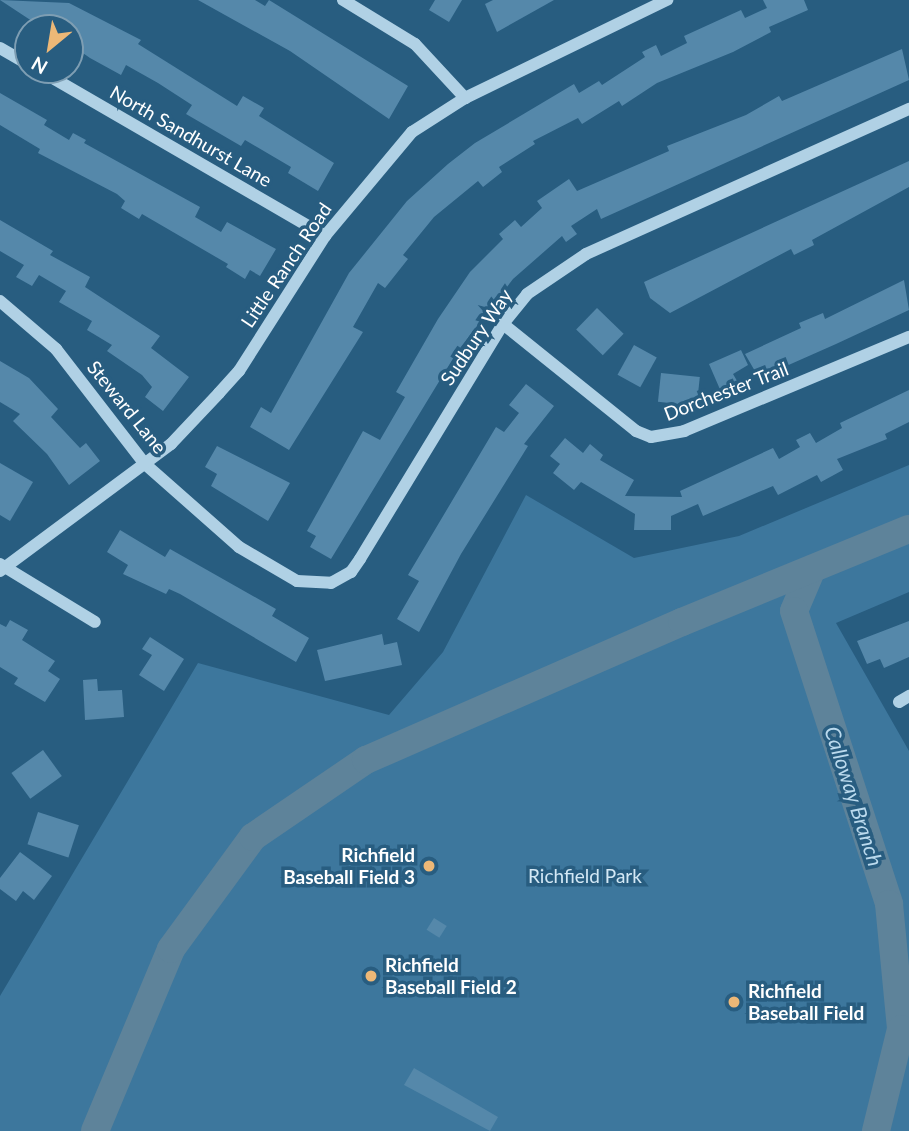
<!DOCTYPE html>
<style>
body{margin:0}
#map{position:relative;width:909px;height:1131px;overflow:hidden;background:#285d80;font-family:Lato,sans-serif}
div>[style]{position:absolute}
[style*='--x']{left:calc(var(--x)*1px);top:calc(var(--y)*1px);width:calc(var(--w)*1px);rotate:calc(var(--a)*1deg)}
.green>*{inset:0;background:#3d779d}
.river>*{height:28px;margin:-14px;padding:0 14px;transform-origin:14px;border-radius:14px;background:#5e839a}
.building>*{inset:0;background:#58a;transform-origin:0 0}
.minor>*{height:12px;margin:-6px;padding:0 6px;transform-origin:6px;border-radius:6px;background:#b0d1e5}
.dots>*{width:19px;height:19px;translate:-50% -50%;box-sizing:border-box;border:4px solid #285d80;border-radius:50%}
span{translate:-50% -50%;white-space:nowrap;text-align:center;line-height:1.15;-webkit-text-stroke:7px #285d80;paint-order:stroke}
.street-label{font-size:19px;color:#fff}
.poi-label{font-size:19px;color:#fff;font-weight:700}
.right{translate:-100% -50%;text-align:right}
.left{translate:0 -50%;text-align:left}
.park-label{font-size:19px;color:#d3e8f5}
.water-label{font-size:21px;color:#bbdaed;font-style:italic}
.north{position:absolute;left:14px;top:14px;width:70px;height:70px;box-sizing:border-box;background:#285d80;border:2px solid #7e9eb3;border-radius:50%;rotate:210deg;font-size:19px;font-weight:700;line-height:28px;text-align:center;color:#fff}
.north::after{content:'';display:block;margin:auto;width:24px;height:32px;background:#edb877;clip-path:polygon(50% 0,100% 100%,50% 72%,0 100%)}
</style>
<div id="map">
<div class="green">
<i style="clip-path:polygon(909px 465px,909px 592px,836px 623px,909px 751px,909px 1131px,0 1131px,0 996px,198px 663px,389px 715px,443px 652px,526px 495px,634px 558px,739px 536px)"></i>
</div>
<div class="river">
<i style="--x:811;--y:571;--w:43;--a:113"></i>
<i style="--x:794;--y:611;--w:308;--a:72"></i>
<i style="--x:889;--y:904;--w:126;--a:84.5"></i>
<i style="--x:901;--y:1029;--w:105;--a:103.8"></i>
<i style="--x:95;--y:1131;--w:197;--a:-67.3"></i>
<i style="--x:171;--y:949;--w:139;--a:-53.8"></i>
<i style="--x:253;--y:837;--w:137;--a:-34.3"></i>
<i style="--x:366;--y:760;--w:345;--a:-23.6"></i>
<i style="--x:682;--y:622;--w:245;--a:-22.3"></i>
</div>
<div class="building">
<i style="clip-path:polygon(0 0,69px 3px,141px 40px,138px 44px,237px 106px,243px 96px,264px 108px,259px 116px,334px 163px,318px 191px,288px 173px,291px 167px,245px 140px,241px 146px,186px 114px,192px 105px,158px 83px,126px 65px,121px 75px,90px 58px,70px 44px,70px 28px,47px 17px,41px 27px)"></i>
<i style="clip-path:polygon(198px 0,255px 0,265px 6px,269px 0,408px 86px,389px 119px,290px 51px)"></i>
<i style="clip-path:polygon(435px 0,462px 0,449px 22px,429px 10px)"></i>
<i style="clip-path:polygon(493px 0,554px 0,497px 32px,485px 4px)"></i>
<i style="clip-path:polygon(763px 0,804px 0,808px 10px,769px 27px,771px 32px,733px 52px,657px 83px,622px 106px,619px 101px,582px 124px,578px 118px,533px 141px,535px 144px,499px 167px,502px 172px,483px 187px,478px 181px,434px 217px,403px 255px,408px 259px,385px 288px,378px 283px,353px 327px,363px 332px,289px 450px,250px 427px,261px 407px,271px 413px,349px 273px,407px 201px,448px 164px,475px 143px,574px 84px,579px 93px,599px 81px,602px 85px,645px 57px,642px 52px,656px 45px,661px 56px,687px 43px,684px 36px,741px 10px,745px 18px,767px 8px)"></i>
<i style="clip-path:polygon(902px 49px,909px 80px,601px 219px,597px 209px,571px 226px,577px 234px,566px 242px,562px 236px,513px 279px,457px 352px,331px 559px,310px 547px,316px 536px,307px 531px,363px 431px,380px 440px,405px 397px,396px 392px,438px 319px,470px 272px,503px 239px,499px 234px,515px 220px,521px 227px,542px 208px,537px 201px,569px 179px,577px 191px,669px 151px,667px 146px,746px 115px,779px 96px,782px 101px)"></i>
<i style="clip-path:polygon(0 93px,47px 120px,44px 125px,69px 140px,73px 133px,86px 140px,84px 143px,200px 207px,195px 217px,221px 232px,227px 222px,276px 249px,260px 276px,250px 270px,245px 279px,226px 267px,228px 264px,142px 214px,139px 219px,121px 208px,125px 201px,117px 194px,38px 153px,40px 149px,0 125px)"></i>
<i style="clip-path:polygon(909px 161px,909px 187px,812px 240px,814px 245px,794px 255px,791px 249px,670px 313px,650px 298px,644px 282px)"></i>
<i style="clip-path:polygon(0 220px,53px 251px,50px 255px,90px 277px,85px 287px,160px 336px,151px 348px,189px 377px,163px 411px,145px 397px,152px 387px,142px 375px,107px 351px,112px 345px,87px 330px,92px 321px,59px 302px,66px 291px,39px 275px,32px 286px,16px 277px,24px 265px,0 251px)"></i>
<i style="clip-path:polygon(904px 280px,909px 310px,836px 344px,759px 378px,745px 354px,801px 328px,799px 323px,823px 313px,825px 319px)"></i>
<i style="left:597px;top:308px;width:37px;height:30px;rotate:44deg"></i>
<i style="left:634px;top:345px;width:26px;height:34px;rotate:29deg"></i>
<i style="clip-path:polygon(741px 350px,748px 365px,733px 374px,740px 386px,722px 394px,709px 364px)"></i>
<i style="clip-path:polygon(0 361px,29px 378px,58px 409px,51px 417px,80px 448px,86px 443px,100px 461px,69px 485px,47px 454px,13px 421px,20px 414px,0 402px)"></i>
<i style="left:661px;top:373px;width:39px;height:29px;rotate:6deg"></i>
<i style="clip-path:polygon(526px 384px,554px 406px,524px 444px,528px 446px,461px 554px,419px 632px,397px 619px,419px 581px,408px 575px,496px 427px,504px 432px,519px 413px,509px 405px)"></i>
<i style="clip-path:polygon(909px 390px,909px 422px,885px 434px,887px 439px,837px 459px,843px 470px,821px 482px,817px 475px,778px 495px,773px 486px,703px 516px,698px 504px,671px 516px,671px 530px,634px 530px,635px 514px,581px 482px,574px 490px,553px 473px,560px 464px,550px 456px,565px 438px,583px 453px,590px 444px,603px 455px,600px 460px,634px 480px,625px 496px,682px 497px,680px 491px,773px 448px,779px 459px,800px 447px,796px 440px,810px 433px,816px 443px,842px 428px,840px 423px)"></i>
<i style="clip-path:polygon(217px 446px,290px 483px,268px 521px,211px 486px,217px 474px,205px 467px)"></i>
<i style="clip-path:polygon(0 463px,33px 482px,10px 521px,0 515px)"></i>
<i style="clip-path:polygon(120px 530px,165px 557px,170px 549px,276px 609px,272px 616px,309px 638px,296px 662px,180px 594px,169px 589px,166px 594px,123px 574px,128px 565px,107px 552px)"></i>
<i style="clip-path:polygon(10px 620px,28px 630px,22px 640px,55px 661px,48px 671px,60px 679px,45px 702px,14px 684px,18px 678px,0 667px,0 624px,6px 627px)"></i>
<i style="clip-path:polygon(909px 621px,909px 657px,884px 668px,880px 659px,867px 664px,857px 641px)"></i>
<i style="clip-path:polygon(382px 634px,384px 645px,397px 642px,402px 665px,325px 681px,317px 650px)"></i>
<i style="clip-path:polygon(150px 637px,184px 659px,164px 691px,139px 675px,152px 655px,142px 649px)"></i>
<i style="clip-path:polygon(97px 679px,98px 691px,122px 690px,124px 717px,85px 720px,83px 680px)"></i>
<i style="left:43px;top:750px;width:32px;height:39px;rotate:54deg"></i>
<i style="left:38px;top:812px;width:43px;height:34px;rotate:18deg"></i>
<i style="clip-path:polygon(20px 852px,52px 876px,34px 900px,23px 891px,16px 901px,0 889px,0 878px)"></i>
<i style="left:434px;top:918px;width:15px;height:14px;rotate:32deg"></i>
<i style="clip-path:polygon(414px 1068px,498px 1117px,490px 1131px,404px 1085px)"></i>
</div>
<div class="minor">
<i style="--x:343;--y:0;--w:84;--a:31.4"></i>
<i style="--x:415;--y:44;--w:74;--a:47.2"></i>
<i style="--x:0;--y:48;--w:32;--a:30"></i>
<i style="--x:39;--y:70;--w:331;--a:30.1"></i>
<i style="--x:0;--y:301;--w:74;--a:40.6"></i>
<i style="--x:56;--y:349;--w:145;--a:52.3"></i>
<i style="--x:145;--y:464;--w:125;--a:41.4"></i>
<i style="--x:239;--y:547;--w:67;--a:30.4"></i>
<i style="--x:297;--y:581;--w:34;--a:3"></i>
<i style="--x:331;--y:583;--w:23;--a:-29"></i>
<i style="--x:351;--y:572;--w:16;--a:-55"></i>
<i style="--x:360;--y:559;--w:275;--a:-58.7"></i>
<i style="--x:503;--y:324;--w:38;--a:-51"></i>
<i style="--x:527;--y:294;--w:71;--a:-34.1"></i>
<i style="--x:586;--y:254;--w:354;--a:-24.2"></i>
<i style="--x:503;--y:324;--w:171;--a:38.8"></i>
<i style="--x:636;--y:431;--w:16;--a:22"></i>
<i style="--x:651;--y:437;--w:34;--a:-10"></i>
<i style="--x:684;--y:431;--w:244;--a:-22.7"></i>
<i style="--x:0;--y:564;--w:111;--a:31.4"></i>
<i style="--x:0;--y:571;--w:213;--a:-36.6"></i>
<i style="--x:171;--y:444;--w:70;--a:-46.7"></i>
<i style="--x:219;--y:393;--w:30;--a:-48"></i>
<i style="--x:239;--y:371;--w:160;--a:-57.5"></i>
<i style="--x:325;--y:236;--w:136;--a:-50.1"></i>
<i style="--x:412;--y:132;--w:63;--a:-32.7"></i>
<i style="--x:465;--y:98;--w:225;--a:-25.9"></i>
<i style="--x:899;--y:702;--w:12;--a:-31"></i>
</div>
<div class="dots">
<i style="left:429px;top:866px;background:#edb877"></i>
<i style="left:371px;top:976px;background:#edb877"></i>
<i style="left:734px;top:1002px;background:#edb877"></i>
</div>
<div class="street-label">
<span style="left:191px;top:136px;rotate:30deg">North Sandhurst Lane</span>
<span style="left:286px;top:265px;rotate:-56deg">Little Ranch Road</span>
<span style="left:476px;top:337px;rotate:-56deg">Sudbury Way</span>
<span style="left:726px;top:391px;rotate:-21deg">Dorchester Trail</span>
<span style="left:127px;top:407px;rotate:51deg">Steward Lane</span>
</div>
<div class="poi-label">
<span class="right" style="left:415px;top:866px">Richfield<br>Baseball Field 3</span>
<span class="left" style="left:385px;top:976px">Richfield<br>Baseball Field 2</span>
<span class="left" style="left:748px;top:1002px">Richfield<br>Baseball Field</span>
</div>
<div class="park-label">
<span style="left:585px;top:876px">Richfield Park</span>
</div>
<div class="water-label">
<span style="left:854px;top:796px;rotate:72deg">Calloway Branch</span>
</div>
<div class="north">N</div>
</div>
